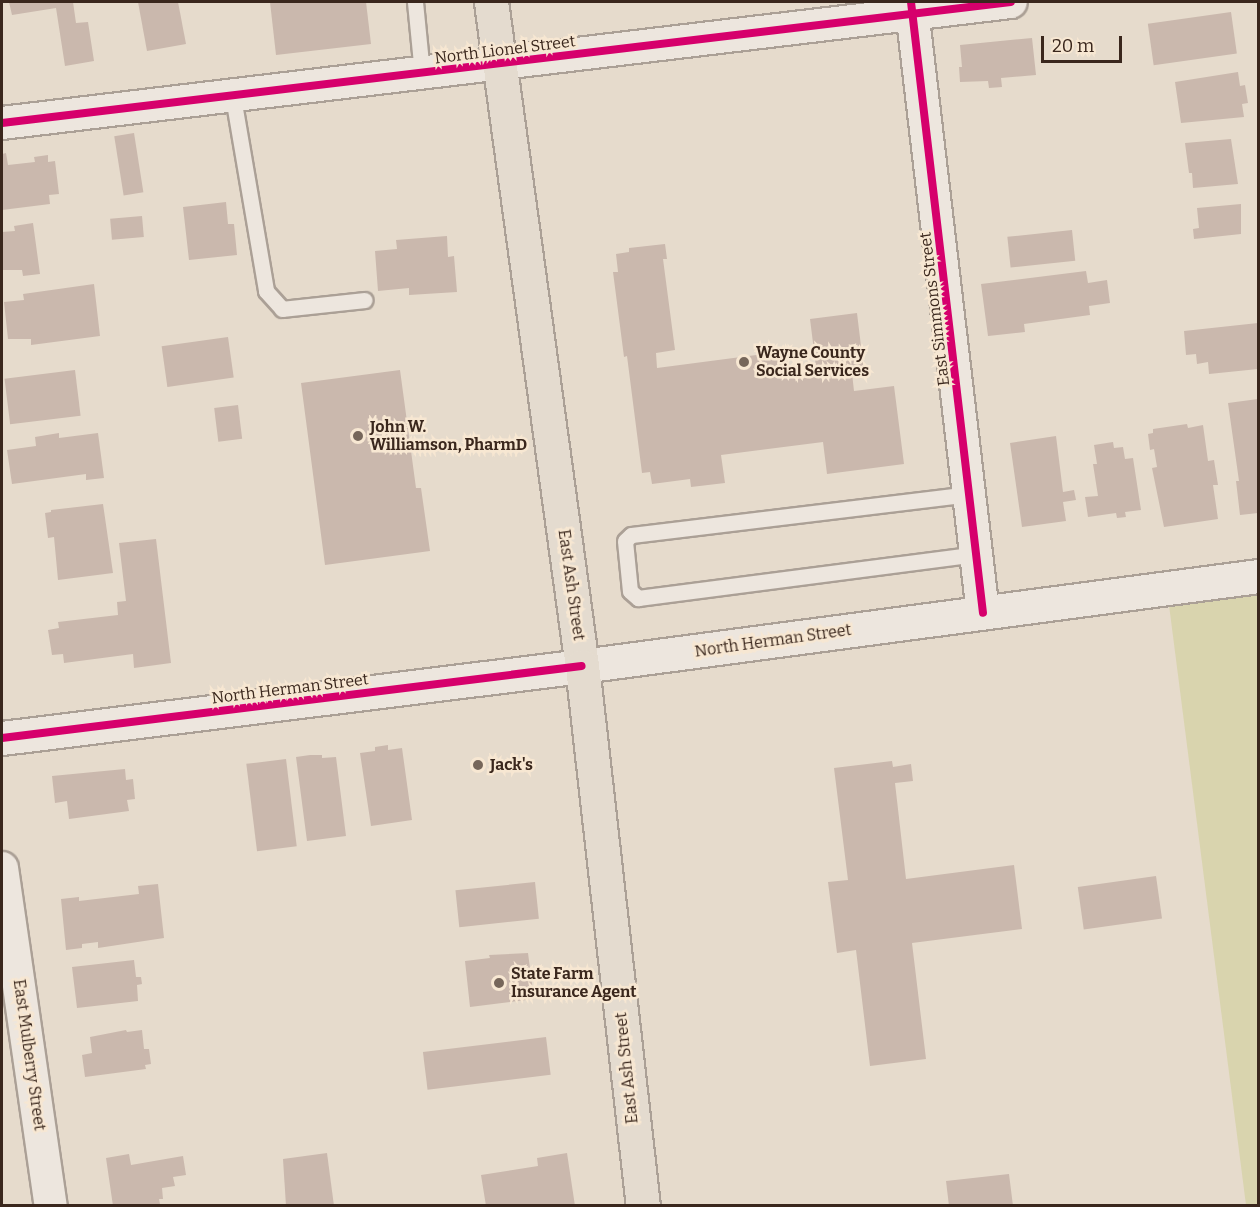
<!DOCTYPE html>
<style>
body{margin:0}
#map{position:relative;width:1260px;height:1207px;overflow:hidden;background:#e6dbcc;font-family:Bitter,serif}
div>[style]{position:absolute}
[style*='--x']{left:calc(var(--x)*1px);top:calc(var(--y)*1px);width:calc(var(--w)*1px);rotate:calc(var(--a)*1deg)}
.green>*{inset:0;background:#d9d4ae}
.building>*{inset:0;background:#cab8ad;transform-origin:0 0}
.roads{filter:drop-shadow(2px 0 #aba096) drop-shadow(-2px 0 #aba096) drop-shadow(0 2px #aba096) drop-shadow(0 -2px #aba096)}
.lane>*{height:15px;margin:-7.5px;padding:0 7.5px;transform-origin:7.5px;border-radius:7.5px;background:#ede6de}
.street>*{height:32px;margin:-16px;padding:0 16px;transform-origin:16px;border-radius:16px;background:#ede6de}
.secondary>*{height:33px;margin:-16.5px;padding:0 16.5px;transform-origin:16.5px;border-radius:16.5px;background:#ede6de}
.primary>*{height:33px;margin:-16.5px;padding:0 16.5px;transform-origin:16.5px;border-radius:16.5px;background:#e4dbcf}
.cycleway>*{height:8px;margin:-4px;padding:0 4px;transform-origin:4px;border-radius:4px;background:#d6006c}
.dots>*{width:16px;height:16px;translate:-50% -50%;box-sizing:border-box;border:3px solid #f7e7d2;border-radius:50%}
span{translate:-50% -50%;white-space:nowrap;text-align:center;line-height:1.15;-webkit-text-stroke:5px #f7e7d2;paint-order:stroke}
.street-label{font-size:16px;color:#3a271d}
.poi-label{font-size:16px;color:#3a271d;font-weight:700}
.left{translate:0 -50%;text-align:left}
.frame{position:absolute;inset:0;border:3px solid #3a271d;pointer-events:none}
.scale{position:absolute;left:1041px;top:36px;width:81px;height:27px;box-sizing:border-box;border:3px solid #3a271d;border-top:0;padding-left:8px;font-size:18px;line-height:21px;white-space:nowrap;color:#3a271d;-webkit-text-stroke:4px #f7e7d2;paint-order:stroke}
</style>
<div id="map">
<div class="green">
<i style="clip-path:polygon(1258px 592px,1258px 1205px,1246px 1205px,1169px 605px)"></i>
</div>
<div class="building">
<i style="clip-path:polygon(9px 2px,73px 2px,76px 23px,88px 22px,94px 61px,65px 66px,56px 8px,12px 15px)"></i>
<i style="clip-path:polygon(138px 2px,178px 2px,186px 44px,147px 51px)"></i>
<i style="clip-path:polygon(270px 2px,366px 2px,371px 44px,276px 55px)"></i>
<i style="left:1231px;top:12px;width:42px;height:84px;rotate:82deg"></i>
<i style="clip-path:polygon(1032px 38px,1036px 75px,1001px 78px,1002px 87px,989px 88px,988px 81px,960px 82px,959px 67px,962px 67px,960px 45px)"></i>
<i style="clip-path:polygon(1238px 72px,1240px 86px,1245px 85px,1248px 103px,1242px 104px,1244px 117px,1181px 123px,1175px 82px)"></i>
<i style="left:134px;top:133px;width:60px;height:20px;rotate:81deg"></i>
<i style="clip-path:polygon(1231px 139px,1238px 184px,1193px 188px,1192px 173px,1189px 173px,1185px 143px)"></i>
<i style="clip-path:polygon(6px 153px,8px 165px,35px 162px,34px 157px,48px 155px,48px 162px,55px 161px,59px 194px,49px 195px,50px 204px,2px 210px,2px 154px)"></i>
<i style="clip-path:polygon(226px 202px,228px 224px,234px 224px,237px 255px,189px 260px,183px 207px)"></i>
<i style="clip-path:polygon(1241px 204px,1241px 234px,1194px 239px,1193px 229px,1199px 228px,1197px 208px)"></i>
<i style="left:142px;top:216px;width:21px;height:32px;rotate:85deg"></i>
<i style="clip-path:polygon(33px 223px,40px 274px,23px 276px,22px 270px,2px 270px,2px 232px,15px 231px,14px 226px)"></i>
<i style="left:1072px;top:230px;width:31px;height:65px;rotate:84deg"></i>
<i style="clip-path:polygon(447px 236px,448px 257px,454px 256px,457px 292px,409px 295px,409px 288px,378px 291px,375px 251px,397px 249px,396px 240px)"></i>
<i style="clip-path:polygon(665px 244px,667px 259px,663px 259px,675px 350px,656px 353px,657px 368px,786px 351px,790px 378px,817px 375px,810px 319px,857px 313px,864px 371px,852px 373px,854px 391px,894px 386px,904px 464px,827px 474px,823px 442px,721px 455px,725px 483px,691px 487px,690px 479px,652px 484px,650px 472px,642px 473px,627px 356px,624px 357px,613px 272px,618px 272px,616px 254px,629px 252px,629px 248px)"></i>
<i style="clip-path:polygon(1086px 271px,1088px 283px,1107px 280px,1110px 303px,1089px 306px,1090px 315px,1024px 324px,1025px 332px,988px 336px,981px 284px)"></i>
<i style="clip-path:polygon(94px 284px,100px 336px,31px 345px,31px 339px,8px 339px,4px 302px,24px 300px,23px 294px)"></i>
<i style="clip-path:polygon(1258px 323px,1258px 369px,1209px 374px,1208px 362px,1197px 364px,1196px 354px,1186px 355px,1184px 331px)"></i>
<i style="left:228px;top:337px;width:41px;height:67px;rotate:82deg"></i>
<i style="left:75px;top:370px;width:46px;height:71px;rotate:83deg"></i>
<i style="clip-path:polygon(400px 370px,416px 488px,421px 488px,430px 551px,325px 565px,301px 383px)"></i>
<i style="clip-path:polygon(1258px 399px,1258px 513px,1240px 515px,1236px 481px,1239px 481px,1228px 403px)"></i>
<i style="left:238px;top:405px;width:34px;height:24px;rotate:83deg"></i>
<i style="clip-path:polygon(1187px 424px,1188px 428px,1203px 425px,1208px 461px,1214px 460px,1218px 485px,1213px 485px,1218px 519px,1164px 527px,1152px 468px,1157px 467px,1154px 449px,1150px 450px,1148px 434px,1153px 433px,1153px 429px)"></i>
<i style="clip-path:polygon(59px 433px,59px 438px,98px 433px,104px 478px,86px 480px,86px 474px,12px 484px,7px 450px,36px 446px,35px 437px)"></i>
<i style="clip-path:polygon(1056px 436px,1063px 492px,1074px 490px,1076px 500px,1063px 502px,1066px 521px,1022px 527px,1010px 443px)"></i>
<i style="clip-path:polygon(1113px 442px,1114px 448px,1123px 447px,1125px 459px,1133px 458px,1141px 510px,1125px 512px,1126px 517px,1117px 518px,1116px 513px,1088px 517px,1085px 497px,1098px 496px,1093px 464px,1097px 464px,1094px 445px)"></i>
<i style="clip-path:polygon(103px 504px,113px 573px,58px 580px,54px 537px,48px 538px,45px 513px,51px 512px,51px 510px)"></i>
<i style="clip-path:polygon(156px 539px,171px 663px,134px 668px,133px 654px,64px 663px,63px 654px,52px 655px,48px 630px,59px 628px,58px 622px,118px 615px,117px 602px,126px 601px,119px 543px)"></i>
<i style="clip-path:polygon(388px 745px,388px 750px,402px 748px,412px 820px,371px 826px,360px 753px,375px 751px,375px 747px)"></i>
<i style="clip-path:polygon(310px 755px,322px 755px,322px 758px,336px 757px,346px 836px,307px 841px,296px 757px)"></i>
<i style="left:286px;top:759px;width:88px;height:40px;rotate:83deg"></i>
<i style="clip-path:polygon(892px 761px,893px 767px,911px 764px,913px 781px,895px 783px,906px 879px,1014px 865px,1022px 929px,912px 943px,926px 1059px,870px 1066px,856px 950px,837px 953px,828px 882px,848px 880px,834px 768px)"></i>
<i style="clip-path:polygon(125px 769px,126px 780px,133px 779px,135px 799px,127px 800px,129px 811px,69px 819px,67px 801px,55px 803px,52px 776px)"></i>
<i style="left:1156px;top:876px;width:43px;height:79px;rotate:82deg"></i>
<i style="left:535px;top:882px;width:37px;height:80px;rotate:84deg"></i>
<i style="clip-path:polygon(158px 884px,164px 938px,98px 948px,98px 942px,82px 944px,82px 948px,66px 950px,61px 899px,79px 897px,79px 901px,139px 894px,138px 886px)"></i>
<i style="clip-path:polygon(528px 953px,534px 999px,470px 1007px,465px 961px,490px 958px,489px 955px)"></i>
<i style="clip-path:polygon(134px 960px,136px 977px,141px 977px,142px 984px,137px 985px,138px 1001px,77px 1008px,72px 967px)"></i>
<i style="clip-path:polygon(126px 1030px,127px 1032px,142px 1030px,144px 1049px,149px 1049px,151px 1064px,145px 1065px,146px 1069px,85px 1077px,82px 1055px,92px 1053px,90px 1037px)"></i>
<i style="left:546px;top:1037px;width:38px;height:124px;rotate:83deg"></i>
<i style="clip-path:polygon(327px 1153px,334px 1206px,286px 1206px,283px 1159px)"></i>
<i style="clip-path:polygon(567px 1153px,575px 1206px,486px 1206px,481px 1175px,538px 1166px,537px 1158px)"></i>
<i style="clip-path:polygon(129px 1154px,131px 1165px,183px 1156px,186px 1175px,173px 1177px,175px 1186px,162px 1188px,163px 1199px,159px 1199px,160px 1204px,113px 1206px,106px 1158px)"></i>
<i style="clip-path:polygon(1009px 1174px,1013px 1206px,949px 1206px,946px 1181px)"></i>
</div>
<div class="roads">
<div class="lane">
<i style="--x:415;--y:2;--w:72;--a:84.4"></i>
<i style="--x:233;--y:97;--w:197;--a:80.3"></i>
<i style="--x:266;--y:291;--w:24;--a:48"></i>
<i style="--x:282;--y:309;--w:83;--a:-6.2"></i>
<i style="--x:970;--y:494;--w:341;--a:173.1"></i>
<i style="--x:631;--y:535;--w:8;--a:135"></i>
<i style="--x:625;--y:541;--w:50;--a:84.3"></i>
<i style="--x:630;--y:591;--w:11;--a:41"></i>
<i style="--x:638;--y:598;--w:343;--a:-7.4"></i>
</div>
<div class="street">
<i style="--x:911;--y:2;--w:615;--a:83.28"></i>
<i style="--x:2;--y:123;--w:1016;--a:-6.84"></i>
<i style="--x:2;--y:868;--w:342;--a:81.8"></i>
</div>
<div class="secondary">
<i style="--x:2;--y:738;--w:584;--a:-7.08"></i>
<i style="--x:582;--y:666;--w:682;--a:-7.58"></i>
</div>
<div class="primary">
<i style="--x:491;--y:2;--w:670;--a:82.2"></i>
<i style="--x:582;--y:666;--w:543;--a:83.56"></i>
</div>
</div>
<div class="cycleway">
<i style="--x:911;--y:2;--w:615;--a:83.28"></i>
<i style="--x:2;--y:123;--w:1016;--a:-6.84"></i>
<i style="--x:2;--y:738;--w:584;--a:-7.08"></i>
</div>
<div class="dots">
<i style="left:744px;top:362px;background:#76665a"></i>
<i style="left:358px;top:436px;background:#76665a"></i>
<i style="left:478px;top:765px;background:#76665a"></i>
<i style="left:499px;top:983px;background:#76665a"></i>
</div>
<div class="street-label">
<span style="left:505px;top:50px;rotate:-7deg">North Lionel Street</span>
<span style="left:935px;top:309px;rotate:-97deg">East Simmons Street</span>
<span style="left:571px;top:585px;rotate:82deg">East Ash Street</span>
<span style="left:773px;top:641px;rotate:-8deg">North Herman Street</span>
<span style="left:290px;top:689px;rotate:-7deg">North Herman Street</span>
<span style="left:29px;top:1055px;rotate:82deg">East Mulberry Street</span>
<span style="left:627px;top:1068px;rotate:-96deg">East Ash Street</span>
</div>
<div class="poi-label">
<span class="left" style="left:756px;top:362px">Wayne County<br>Social Services</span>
<span class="left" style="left:370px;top:436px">John W.<br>Williamson, PharmD</span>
<span class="left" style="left:490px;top:765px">Jack's</span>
<span class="left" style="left:511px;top:983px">State Farm<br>Insurance Agent</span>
</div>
<div class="frame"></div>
<div class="scale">20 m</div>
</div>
